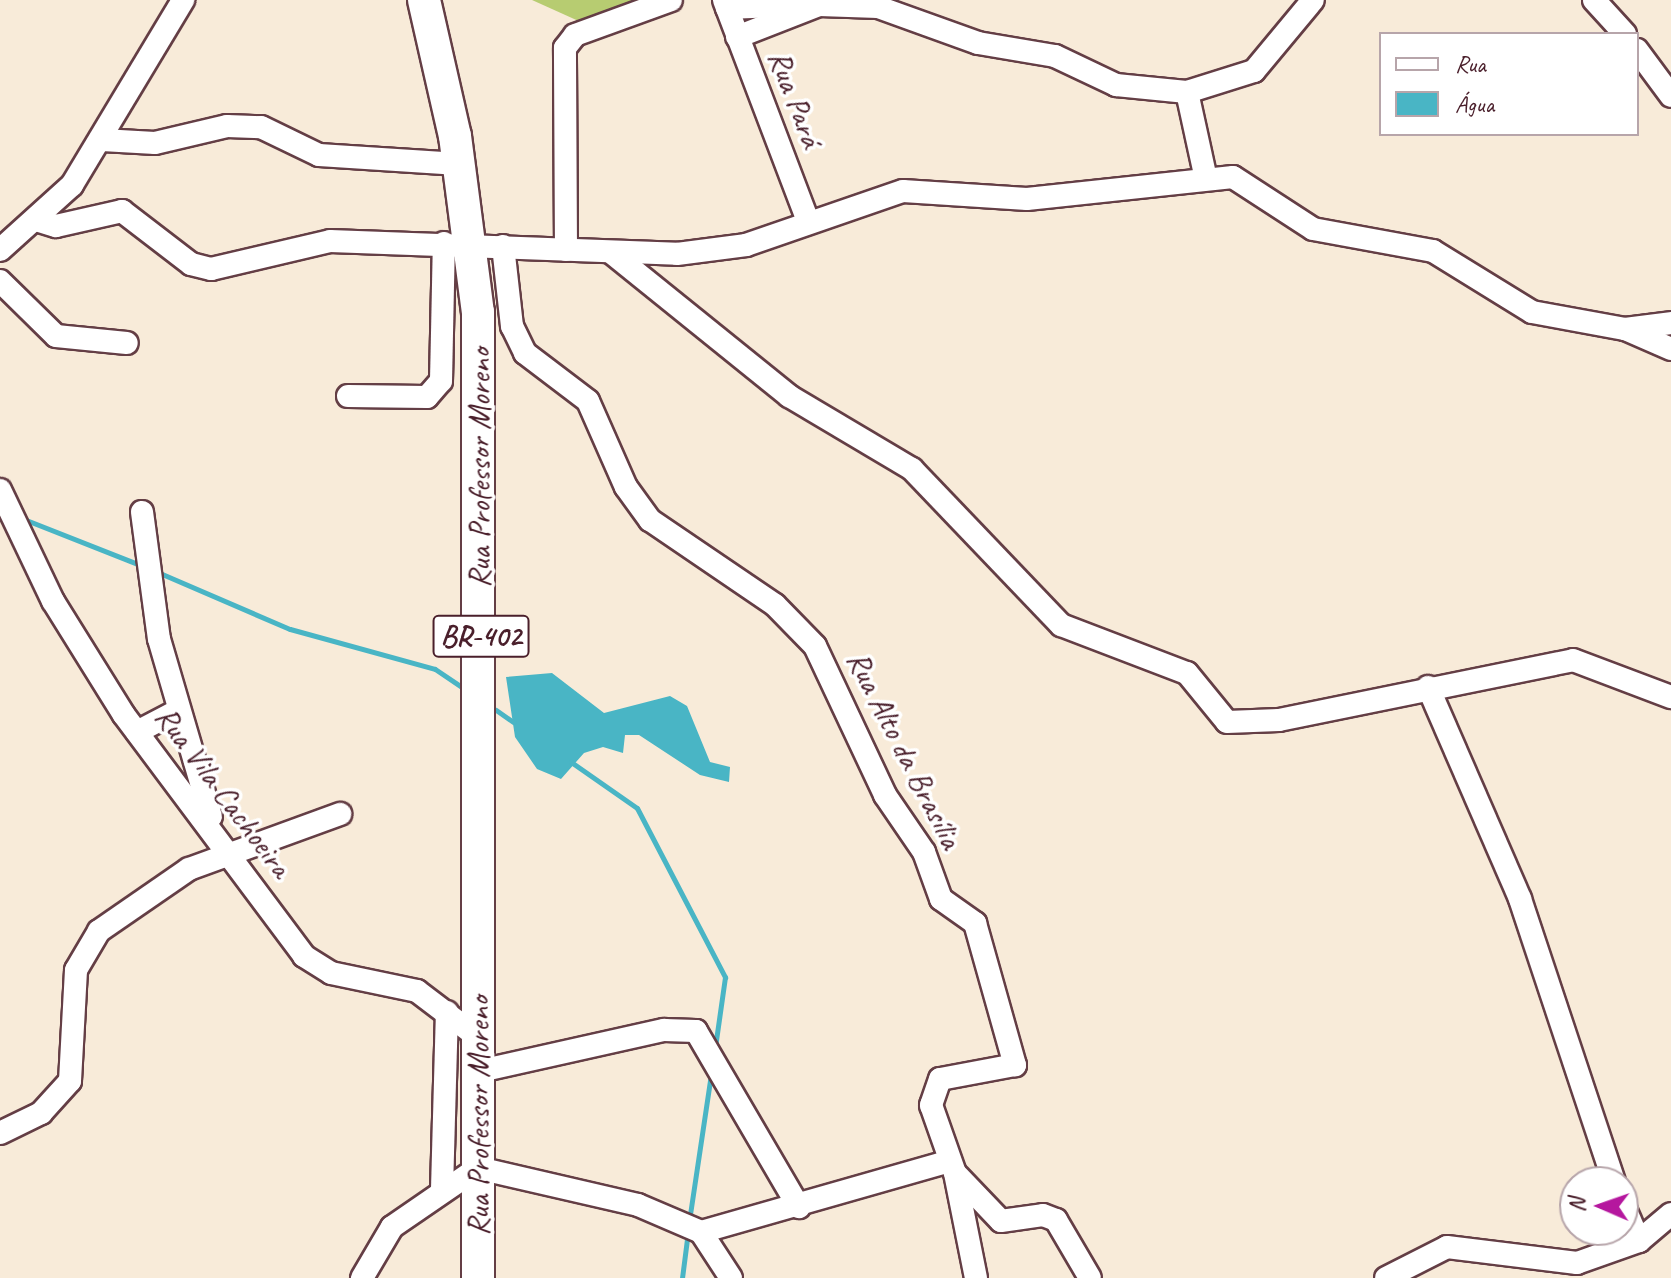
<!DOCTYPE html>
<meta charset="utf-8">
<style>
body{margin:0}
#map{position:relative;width:1671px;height:1278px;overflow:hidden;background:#f8ebd9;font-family:Caveat,sans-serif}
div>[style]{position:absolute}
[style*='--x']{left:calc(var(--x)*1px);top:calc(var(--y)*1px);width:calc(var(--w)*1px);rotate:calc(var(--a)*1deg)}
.green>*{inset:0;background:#b7cc71}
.water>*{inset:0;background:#49b5c5}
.stream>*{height:5px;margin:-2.5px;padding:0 2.5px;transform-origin:2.5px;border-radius:2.5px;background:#49b5c5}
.roads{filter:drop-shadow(2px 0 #643e45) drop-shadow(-2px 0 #643e45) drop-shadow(0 2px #643e45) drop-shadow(0 -2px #643e45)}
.minor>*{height:22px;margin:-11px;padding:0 11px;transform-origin:11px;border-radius:11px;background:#fff}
.highway>*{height:32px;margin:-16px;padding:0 16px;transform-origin:16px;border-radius:16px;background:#fff}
span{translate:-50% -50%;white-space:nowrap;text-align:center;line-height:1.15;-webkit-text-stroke:7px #fff;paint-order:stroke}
.shield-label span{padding:2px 6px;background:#fff;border:2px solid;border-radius:6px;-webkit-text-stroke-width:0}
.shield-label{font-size:30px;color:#4a1f2b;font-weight:700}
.street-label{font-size:32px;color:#4a1f2b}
.legend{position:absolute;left:1379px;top:32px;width:260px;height:104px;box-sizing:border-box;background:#fff;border:2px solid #b7a5aa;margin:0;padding:10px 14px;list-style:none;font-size:24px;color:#4a1f2b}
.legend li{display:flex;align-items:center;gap:16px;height:40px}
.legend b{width:40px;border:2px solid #b7a5aa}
.north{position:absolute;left:1559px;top:1166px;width:80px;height:80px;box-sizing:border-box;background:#fff;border:2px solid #b7a5aa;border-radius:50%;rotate:272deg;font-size:22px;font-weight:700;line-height:32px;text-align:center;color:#4a1f2b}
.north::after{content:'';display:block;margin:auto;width:28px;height:36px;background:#b5179e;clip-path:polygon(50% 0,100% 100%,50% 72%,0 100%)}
</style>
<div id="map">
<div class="green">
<i style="clip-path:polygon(532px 0,660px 0,583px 23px)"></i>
</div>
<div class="water">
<i style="clip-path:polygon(552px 673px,604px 713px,670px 696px,687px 706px,710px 762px,730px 767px,729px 782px,700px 775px,639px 735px,625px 735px,623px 753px,603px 747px,584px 753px,561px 779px,537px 769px,515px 737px,506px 677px)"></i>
</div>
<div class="stream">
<i style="--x:21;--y:518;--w:123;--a:21.5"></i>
<i style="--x:162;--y:574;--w:139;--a:23.3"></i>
<i style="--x:290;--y:629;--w:150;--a:15.4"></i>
<i style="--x:435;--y:669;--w:40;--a:34"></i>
<i style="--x:496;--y:710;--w:21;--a:35"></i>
<i style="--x:571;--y:762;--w:80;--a:34.9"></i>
<i style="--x:637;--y:808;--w:191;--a:62.5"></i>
<i style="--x:725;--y:977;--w:71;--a:98.1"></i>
<i style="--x:689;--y:1221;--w:150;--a:-81.5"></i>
<i style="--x:682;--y:1278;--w:47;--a:-82.7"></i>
</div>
<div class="roads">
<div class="minor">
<i style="--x:724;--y:0;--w:236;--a:69.2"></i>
<i style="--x:1594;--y:0;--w:46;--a:47.6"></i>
<i style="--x:727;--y:8;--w:75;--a:-2.3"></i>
<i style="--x:737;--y:37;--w:88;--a:-21.3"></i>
<i style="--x:819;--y:5;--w:59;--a:1.9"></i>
<i style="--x:878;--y:7;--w:106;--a:19.8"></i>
<i style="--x:978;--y:43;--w:78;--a:9.6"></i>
<i style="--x:1055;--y:56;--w:68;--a:25.4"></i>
<i style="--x:1116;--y:85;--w:71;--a:5.6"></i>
<i style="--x:1187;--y:92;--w:70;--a:-17.4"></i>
<i style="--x:1254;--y:71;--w:92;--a:-50.3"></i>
<i style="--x:1637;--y:50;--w:57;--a:53.5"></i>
<i style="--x:1187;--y:92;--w:89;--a:77.7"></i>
<i style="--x:102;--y:140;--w:53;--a:3.2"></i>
<i style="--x:155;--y:143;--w:74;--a:-13.3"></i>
<i style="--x:227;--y:126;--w:34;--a:2"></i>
<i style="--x:261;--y:127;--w:64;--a:25.8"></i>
<i style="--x:319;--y:155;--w:140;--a:3.7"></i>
<i style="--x:36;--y:220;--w:21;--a:17"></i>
<i style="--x:56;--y:226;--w:68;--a:-12.8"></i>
<i style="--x:122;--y:211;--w:87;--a:37.5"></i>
<i style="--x:191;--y:264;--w:21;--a:14"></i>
<i style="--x:211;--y:269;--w:122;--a:-13.2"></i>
<i style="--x:330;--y:241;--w:347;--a:2.1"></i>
<i style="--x:677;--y:254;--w:70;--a:-7.4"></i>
<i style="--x:746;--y:245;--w:166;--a:-19"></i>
<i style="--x:903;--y:191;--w:124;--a:3.7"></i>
<i style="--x:1027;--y:199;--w:207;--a:-6.1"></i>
<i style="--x:1233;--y:177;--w:95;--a:33"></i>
<i style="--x:1313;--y:229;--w:122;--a:10.4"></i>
<i style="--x:1433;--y:251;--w:116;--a:31.6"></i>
<i style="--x:1532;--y:312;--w:95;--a:10.4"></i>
<i style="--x:1625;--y:329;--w:50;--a:23.5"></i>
<i style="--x:503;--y:246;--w:81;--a:83.6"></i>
<i style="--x:512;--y:326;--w:30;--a:64"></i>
<i style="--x:525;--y:353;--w:79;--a:37.3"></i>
<i style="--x:588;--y:401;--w:94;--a:66.2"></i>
<i style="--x:626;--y:487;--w:41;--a:54"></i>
<i style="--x:650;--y:520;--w:151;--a:34.2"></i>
<i style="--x:775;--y:605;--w:57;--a:45.7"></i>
<i style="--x:815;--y:646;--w:165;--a:64.8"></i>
<i style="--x:885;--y:795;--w:69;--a:55.6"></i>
<i style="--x:924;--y:852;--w:50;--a:70.1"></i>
<i style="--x:941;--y:899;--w:42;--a:35.2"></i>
<i style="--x:975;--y:923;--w:148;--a:74.3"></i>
<i style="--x:1015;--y:1065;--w:76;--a:169.4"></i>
<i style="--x:940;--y:1079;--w:28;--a:109"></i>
<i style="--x:931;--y:1105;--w:72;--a:70.6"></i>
<i style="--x:955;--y:1173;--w:107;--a:78.7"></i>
<i style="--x:0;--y:250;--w:97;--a:-42.1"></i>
<i style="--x:72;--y:185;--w:216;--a:-59"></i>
<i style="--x:566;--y:250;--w:202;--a:-90.3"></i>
<i style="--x:565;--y:48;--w:16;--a:-52"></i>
<i style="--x:575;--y:35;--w:102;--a:-20"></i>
<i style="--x:612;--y:253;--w:228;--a:38.9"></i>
<i style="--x:789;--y:396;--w:143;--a:30.7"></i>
<i style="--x:912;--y:469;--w:216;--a:46.3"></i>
<i style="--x:1061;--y:625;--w:135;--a:20.9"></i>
<i style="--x:1187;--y:673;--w:63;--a:50.8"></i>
<i style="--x:1227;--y:722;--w:52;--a:-2.2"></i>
<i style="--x:1279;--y:720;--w:300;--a:-11.5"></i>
<i style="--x:1573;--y:660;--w:105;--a:20.7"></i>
<i style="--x:0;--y:281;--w:78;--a:44.5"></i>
<i style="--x:56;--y:336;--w:71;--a:5.6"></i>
<i style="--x:1625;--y:329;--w:46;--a:-7.4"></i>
<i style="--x:348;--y:396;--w:79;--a:0.7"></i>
<i style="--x:427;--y:397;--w:21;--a:-49"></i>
<i style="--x:441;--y:381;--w:138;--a:-88.8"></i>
<i style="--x:0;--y:490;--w:123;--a:64.5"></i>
<i style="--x:53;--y:601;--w:134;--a:58.1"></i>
<i style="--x:124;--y:715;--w:301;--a:53.2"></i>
<i style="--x:304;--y:956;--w:32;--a:32"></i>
<i style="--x:331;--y:973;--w:88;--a:11.8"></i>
<i style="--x:417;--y:991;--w:79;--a:37.3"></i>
<i style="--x:142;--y:512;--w:128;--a:82.4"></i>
<i style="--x:159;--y:639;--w:185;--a:73.7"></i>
<i style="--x:1428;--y:687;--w:231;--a:66.5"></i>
<i style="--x:1520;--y:899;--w:298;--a:71.6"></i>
<i style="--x:137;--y:732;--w:47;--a:-27.6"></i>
<i style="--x:480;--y:1071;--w:189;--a:-12.6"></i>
<i style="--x:664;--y:1030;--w:32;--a:2"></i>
<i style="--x:696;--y:1031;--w:204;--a:59.7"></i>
<i style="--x:0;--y:1133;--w:46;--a:-26"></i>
<i style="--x:41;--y:1113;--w:43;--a:-47.8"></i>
<i style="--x:70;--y:1081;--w:111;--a:-86.9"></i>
<i style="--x:76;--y:970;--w:45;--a:-59.5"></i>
<i style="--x:99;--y:931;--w:109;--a:-34.6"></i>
<i style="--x:189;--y:869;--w:161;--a:-20"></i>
<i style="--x:958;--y:1176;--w:62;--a:46.3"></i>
<i style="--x:1001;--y:1221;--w:42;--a:-8.1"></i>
<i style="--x:1043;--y:1215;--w:14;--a:21"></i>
<i style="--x:1056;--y:1220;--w:67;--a:59.6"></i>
<i style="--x:442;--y:1189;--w:177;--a:-88.4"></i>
<i style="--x:1623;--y:1204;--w:40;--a:66.6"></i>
<i style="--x:701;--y:1232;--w:55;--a:56.9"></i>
<i style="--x:362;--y:1278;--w:59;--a:-59.5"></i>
<i style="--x:392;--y:1227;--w:104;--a:-34.5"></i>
<i style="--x:478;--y:1168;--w:164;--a:13"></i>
<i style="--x:638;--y:1205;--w:69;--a:23.2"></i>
<i style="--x:701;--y:1232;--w:259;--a:-15.9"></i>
<i style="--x:1386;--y:1278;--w:68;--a:-26.9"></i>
<i style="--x:1447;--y:1247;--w:131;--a:7"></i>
<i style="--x:1577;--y:1263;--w:66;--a:-19.5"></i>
<i style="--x:1639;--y:1241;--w:42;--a:-40.2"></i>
</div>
<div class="highway">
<i style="--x:424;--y:0;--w:139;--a:77.2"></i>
<i style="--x:455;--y:136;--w:177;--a:82.6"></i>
<i style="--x:478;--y:312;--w:966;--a:90"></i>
</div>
</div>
<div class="shield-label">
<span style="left:481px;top:636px">BR-402</span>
</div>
<div class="street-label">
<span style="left:795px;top:99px;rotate:69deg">Rua Pará</span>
<span style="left:480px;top:468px;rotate:-90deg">Rua Professor Moreno</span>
<span style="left:904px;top:750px;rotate:63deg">Rua Alto da Brasília</span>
<span style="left:223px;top:792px;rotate:53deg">Rua Vila Cachoeira</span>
<span style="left:479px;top:1116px;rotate:-90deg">Rua Professor Moreno</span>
</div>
<ul class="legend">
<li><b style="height:10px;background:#fff"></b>Rua</li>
<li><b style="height:22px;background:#49b5c5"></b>Água</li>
</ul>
<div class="north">N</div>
</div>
